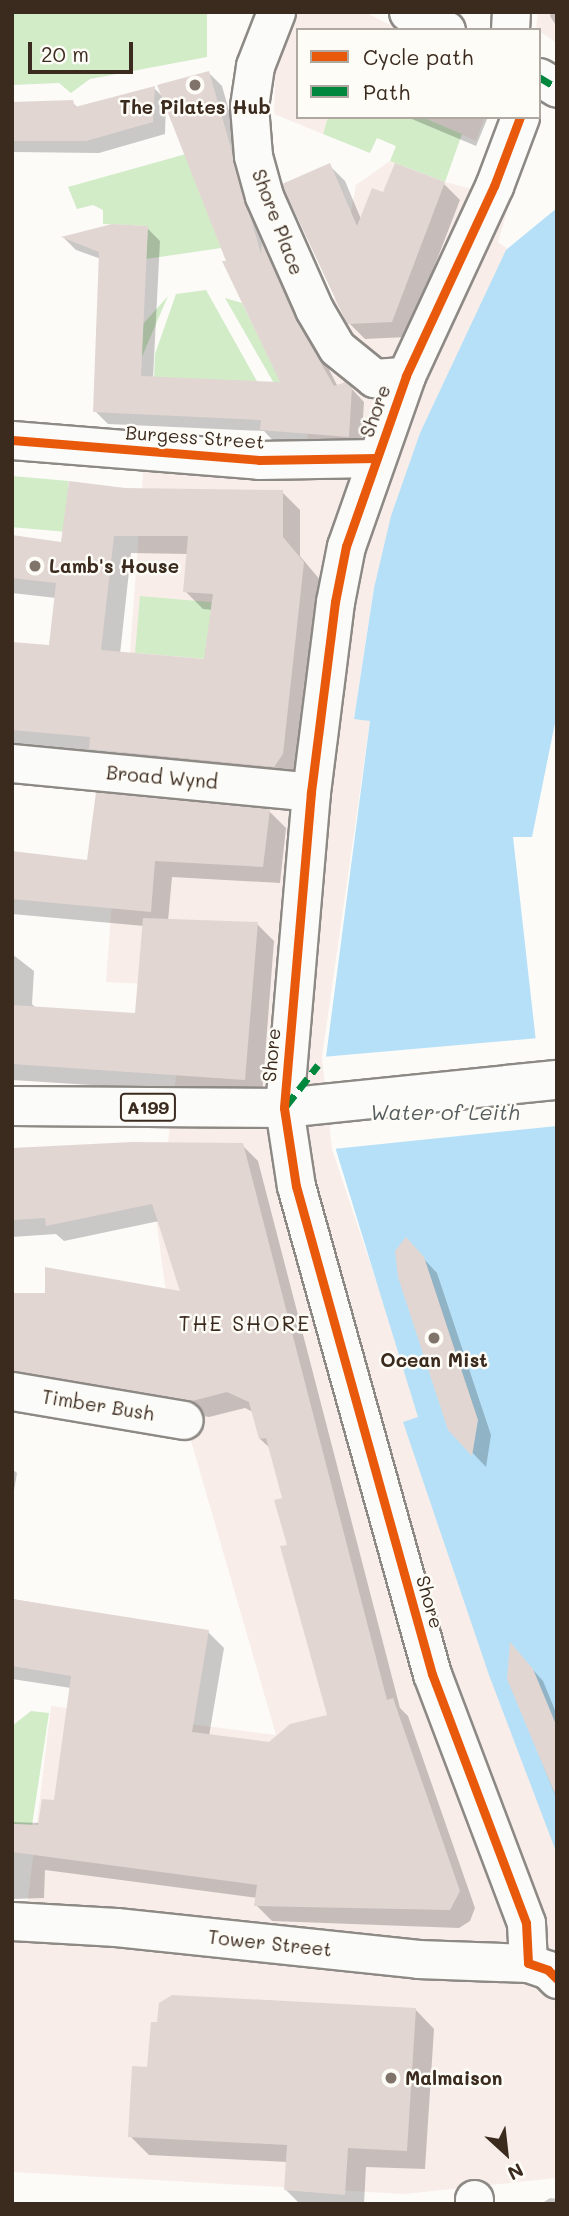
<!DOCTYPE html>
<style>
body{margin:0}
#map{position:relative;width:569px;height:2216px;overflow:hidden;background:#fcfbf8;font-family:Mali,sans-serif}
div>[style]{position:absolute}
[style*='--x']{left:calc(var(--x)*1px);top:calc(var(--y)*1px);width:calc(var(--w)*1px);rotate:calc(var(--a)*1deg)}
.built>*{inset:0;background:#f8ede9}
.green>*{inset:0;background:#d1ecc7;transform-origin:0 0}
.water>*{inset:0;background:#b5e0f7}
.pier>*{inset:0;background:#fcfbf8}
.shadow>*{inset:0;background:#0003}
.building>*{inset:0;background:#e2d6d3}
.roads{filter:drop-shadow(2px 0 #8d8985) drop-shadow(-2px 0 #8d8985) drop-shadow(0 2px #8d8985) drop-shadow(0 -2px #8d8985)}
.street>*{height:37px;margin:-18.5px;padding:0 18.5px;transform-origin:18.5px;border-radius:18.5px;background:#fbfbf9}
.primary>*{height:38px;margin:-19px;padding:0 19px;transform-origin:19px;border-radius:19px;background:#fbfbf9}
.quiet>*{height:7px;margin-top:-3.5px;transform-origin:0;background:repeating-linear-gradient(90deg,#00873e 0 14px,transparent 0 21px)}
.cycleway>*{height:9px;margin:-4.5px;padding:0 4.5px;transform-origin:4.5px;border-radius:4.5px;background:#e8590c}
.dots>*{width:19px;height:19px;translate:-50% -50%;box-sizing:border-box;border:4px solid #fdfcf7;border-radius:50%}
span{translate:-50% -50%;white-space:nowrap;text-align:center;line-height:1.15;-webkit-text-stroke:5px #fdfcf7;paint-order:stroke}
.shield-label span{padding:2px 5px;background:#fdfcf7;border:2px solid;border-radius:5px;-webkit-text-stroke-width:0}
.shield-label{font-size:18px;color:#3b2a1e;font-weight:700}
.poi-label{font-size:19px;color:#3b2a1e;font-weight:700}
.left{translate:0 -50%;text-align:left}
.street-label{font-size:19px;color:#3b2a1e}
.water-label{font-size:21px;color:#565d5f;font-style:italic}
.neighbourhood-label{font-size:21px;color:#3b2a1e;letter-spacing:2px}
.frame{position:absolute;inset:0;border:14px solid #3b2a1e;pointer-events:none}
.legend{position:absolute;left:296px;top:28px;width:245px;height:91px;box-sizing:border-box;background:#fdfcf7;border:2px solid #afa8a0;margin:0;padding:9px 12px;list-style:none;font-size:21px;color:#3b2a1e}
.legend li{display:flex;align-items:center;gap:14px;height:35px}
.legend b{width:35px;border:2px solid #afa8a0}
.north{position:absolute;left:471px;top:2118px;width:70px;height:70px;-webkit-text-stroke:5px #fdfcf7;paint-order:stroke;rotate:153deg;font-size:19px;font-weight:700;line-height:28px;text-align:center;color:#3b2a1e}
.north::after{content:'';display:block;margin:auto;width:24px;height:32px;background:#3b2a1e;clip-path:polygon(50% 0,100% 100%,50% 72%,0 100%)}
.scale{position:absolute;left:28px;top:42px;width:105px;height:32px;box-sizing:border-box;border:4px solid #3b2a1e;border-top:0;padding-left:9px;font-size:21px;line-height:24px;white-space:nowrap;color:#3b2a1e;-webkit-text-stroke:5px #fdfcf7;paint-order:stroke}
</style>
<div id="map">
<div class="built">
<i style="clip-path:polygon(289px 12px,364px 12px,401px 30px,298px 30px,298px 117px,328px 117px,323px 134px,274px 114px,276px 45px)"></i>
<i style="clip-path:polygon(538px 12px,557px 12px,557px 43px,536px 29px)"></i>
<i style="clip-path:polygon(422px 117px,485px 117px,476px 141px)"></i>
<i style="clip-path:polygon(390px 161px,445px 182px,511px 199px,498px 242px,508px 249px,420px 433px,374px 588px,354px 718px,370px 721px,322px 1057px,332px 1149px,557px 1821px,557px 2178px,404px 2194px,12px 2172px,12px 1907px,27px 1907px,51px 1706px,276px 1735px,181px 1406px,154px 1203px,168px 1143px,187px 986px,106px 982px,144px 461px,302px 464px,356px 185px)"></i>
</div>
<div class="green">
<i style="clip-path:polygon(12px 12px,207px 12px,207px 57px,90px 79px,71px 93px,59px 83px,12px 85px)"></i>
<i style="clip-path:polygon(328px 117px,422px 117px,462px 134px,445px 182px,390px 161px,396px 146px,377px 138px,370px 153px,323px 134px)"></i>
<i style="clip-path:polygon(186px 154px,221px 248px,146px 259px,148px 226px,103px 224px,103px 210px,93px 205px,77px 209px,68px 187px)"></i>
<i style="clip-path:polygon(206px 290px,263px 392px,154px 377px,155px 354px,176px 294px)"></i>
<i style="clip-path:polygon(168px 296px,141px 359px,143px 324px)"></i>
<i style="clip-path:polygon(225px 298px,242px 303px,284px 389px,279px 392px)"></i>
<i style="left:12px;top:476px;width:57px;height:51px;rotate:5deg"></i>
<i style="left:140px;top:596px;width:72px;height:57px;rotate:5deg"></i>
<i style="clip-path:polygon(31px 1711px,49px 1713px,32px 1825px,12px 1824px,12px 1726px)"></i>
</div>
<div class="water">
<i style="clip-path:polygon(557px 208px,557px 713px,532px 837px,513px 837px,536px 1042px,557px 1082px,557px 1854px,489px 1675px,403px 1422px,418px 1417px,336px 1150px,326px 1057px,370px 721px,354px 719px,374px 588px,391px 516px,420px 433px,506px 250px)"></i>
</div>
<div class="pier">
<i style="clip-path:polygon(539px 1038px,557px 1074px,557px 1126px,333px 1149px,322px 1057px)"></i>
</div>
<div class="shadow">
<i style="clip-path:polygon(551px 12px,557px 12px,557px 27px,550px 16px)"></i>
<i style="clip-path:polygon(209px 73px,222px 86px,269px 252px,338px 387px,351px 388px,364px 402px,361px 450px,275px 443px,264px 431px,108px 424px,95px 411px,101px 259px,76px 250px,64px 238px,112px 226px,147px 228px,160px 241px,153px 378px,283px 384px,228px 262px,166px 102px,165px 134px,99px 153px,12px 152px,12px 104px,72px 102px,78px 108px,154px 88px,164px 98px)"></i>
<i style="clip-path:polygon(407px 117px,488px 117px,476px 146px)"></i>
<i style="clip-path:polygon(329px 165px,345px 181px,361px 219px,384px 195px,444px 184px,460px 200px,407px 337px,365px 339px,349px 323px)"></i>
<i style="clip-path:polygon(evenodd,125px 489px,282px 492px,300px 510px,300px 556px,321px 581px,300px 778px,12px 745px,12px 644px,50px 647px,56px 598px,12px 593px,12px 539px,63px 543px,125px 489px,131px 553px,188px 554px,185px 591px,203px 609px,213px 610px,206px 661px,120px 654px,131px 553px)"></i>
<i style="clip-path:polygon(269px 811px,286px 828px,280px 883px,172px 877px,168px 921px,257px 924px,274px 941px,262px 1096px,12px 1080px,12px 954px,34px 971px,32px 1004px,36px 1008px,137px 1015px,144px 926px,12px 914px,12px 853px,88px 862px)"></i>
<i style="clip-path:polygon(242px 1145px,258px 1161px,400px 1708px,408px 1716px,475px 1908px,470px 1921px,459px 1928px,272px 1921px,256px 1905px,257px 1898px,45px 1870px,44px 1898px,12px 1899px,12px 1822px,41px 1823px,56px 1802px,71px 1688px,12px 1679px,12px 1599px,208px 1632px,224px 1648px,209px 1736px,270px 1744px,329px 1716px,289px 1546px,284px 1499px,271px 1449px,260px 1439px,253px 1412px,245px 1408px,209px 1417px,12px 1383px,12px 1295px,183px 1293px,159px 1221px,64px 1241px,56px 1234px,12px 1237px,12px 1150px)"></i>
<i style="clip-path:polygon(406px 1240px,437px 1273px,491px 1435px,486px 1467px,450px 1429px,396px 1259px)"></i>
<i style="clip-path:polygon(12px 1469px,17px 1473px,12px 1502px)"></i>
<i style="clip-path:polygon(512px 1646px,543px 1681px,557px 1715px,557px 1800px,509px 1679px)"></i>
<i style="clip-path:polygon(415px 2009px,434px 2029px,425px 2169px,366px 2167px,364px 2204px,300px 2204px,286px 2190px,287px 2162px,149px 2155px,130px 2136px,149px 2069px)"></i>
<i style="clip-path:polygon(550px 2198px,557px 2199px,557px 2204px,541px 2204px)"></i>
</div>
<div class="building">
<i style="clip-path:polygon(209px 71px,261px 254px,262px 243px,295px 318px,334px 386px,346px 382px,352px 387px,349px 437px,260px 430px,261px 420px,93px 412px,99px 252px,61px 237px,112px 224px,148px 226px,141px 376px,280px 382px,222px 261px,226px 261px,157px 85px)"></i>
<i style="clip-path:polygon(155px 86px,153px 122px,86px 141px,12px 141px,12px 102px,73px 100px,75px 107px)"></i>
<i style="clip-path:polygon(330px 163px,357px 226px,372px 188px,383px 192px,395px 163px,445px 182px,392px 322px,347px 324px,284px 189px,282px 184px)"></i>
<i style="clip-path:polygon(evenodd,69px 481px,125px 488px,283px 490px,283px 537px,304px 562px,283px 754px,274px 767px,89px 749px,90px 737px,12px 730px,12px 642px,49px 645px,56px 583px,12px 578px,12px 535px,61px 542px,69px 481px,114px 536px,188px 536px,183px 592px,213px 594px,204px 659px,101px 650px,114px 536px)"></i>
<i style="clip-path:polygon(96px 792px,270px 809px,263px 867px,155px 861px,151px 912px,12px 899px,12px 851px,87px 860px)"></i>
<i style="clip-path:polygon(143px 918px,258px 922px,245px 1080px,12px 1064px,12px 1005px,135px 1013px)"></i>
<i style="clip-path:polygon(132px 1142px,243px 1143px,387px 1700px,393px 1698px,460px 1891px,450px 1910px,254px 1906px,257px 1885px,12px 1852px,12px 1824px,38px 1825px,42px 1799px,54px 1800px,71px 1676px,12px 1666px,12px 1599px,209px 1630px,192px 1732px,269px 1742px,290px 1724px,327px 1715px,280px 1546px,287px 1545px,274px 1500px,282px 1498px,266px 1438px,259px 1439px,249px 1402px,227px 1392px,192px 1401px,12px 1371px,12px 1293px,45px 1293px,45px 1267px,180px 1291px,152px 1204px,46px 1226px,45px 1218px,12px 1220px,12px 1148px)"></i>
<i style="clip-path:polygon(406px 1237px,424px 1257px,478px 1420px,472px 1456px,448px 1430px,398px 1277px,395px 1251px)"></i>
<i style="clip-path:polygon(510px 1642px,533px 1669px,557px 1727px,557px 1799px,507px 1679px)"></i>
<i style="clip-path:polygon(172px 1995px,416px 2008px,407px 2151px,348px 2148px,345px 2195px,284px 2190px,287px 2145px,128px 2137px,132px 2066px,147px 2067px,151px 2022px,157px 2022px,159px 2003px)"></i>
</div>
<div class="roads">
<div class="street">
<i style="--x:276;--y:12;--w:58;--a:111.3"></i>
<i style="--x:255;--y:66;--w:40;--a:98.5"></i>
<i style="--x:249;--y:106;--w:50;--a:85.4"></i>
<i style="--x:253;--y:156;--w:41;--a:74.6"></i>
<i style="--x:264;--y:196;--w:124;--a:66.1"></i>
<i style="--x:314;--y:309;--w:45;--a:59.5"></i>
<i style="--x:337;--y:348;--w:48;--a:39"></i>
<i style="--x:374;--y:378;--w:32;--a:-4"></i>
<i style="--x:408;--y:12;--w:42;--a:25.3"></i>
<i style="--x:510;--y:30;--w:18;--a:-87"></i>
<i style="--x:539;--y:77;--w:21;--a:31"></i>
<i style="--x:520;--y:117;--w:74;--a:110.6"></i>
<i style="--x:494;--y:186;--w:209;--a:114.9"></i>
<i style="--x:406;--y:376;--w:180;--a:109.4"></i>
<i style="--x:346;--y:546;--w:57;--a:101.1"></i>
<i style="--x:335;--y:602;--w:192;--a:97.2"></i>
<i style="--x:311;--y:792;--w:317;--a:94.9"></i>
<i style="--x:284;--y:1108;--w:79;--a:81.3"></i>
<i style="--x:296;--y:1186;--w:507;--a:74.43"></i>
<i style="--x:432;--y:1674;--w:266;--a:69.3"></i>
<i style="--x:526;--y:1923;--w:40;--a:87.1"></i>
<i style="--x:528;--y:1963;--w:21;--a:19"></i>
<i style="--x:548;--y:1970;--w:13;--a:45"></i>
<i style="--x:12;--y:440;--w:248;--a:4.6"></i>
<i style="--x:259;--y:460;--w:117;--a:-1"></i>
<i style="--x:12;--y:763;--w:300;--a:5.5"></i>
<i style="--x:12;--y:1391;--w:174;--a:9.6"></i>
<i style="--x:12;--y:1921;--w:104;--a:3.3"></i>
<i style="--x:116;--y:1927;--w:304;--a:6"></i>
<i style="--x:418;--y:1959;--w:110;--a:2.1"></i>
<i style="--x:474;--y:2204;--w:5;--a:-90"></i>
</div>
<div class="primary">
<i style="--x:12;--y:1106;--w:272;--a:0.4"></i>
<i style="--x:284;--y:1108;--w:274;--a:-5.9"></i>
</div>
</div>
<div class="quiet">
<i style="--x:539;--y:77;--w:21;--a:31"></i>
<i style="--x:286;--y:1106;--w:52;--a:-52"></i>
</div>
<div class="cycleway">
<i style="--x:520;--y:117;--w:74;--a:110.6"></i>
<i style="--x:494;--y:186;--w:209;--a:114.9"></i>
<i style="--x:406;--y:376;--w:180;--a:109.4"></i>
<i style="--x:346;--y:546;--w:57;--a:101.1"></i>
<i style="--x:335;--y:602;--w:192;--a:97.2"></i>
<i style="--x:311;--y:792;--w:317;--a:94.9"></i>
<i style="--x:284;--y:1108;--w:79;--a:81.3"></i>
<i style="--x:296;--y:1186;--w:507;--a:74.43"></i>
<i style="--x:432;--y:1674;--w:266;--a:69.3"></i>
<i style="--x:526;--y:1923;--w:40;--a:87.1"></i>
<i style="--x:528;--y:1963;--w:21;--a:19"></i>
<i style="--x:548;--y:1970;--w:13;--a:45"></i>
<i style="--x:12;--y:440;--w:248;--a:4.6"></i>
<i style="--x:259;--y:460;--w:117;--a:-1"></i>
</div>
<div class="dots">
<i style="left:195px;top:85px;background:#7f736a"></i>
<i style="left:35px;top:566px;background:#7f736a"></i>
<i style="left:434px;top:1338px;background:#7f736a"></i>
<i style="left:391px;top:2078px;background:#7f736a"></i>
</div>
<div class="shield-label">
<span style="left:148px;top:1107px">A199</span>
</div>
<div class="poi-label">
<span style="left:195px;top:107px">The Pilates Hub</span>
<span class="left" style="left:49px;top:566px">Lamb's House</span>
<span style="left:434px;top:1360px">Ocean Mist</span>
<span class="left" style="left:405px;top:2078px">Malmaison</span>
</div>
<div class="street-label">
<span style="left:278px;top:222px;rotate:69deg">Shore Place</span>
<span style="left:375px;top:411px;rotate:-70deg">Shore</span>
<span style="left:195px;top:437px;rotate:4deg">Burgess Street</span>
<span style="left:162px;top:777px;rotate:5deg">Broad Wynd</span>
<span style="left:271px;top:1055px;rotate:-85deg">Shore</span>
<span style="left:98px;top:1405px;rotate:9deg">Timber Bush</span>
<span style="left:430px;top:1602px;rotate:74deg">Shore</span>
<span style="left:270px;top:1943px;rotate:6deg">Tower Street</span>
</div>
<div class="water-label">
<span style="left:445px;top:1112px">Water of Leith</span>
</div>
<div class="neighbourhood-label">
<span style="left:245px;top:1323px">THE SHORE</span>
</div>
<div class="frame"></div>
<ul class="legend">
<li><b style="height:9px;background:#e8590c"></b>Cycle path</li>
<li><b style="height:9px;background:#00873e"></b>Path</li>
</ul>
<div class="north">N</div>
<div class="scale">20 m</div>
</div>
